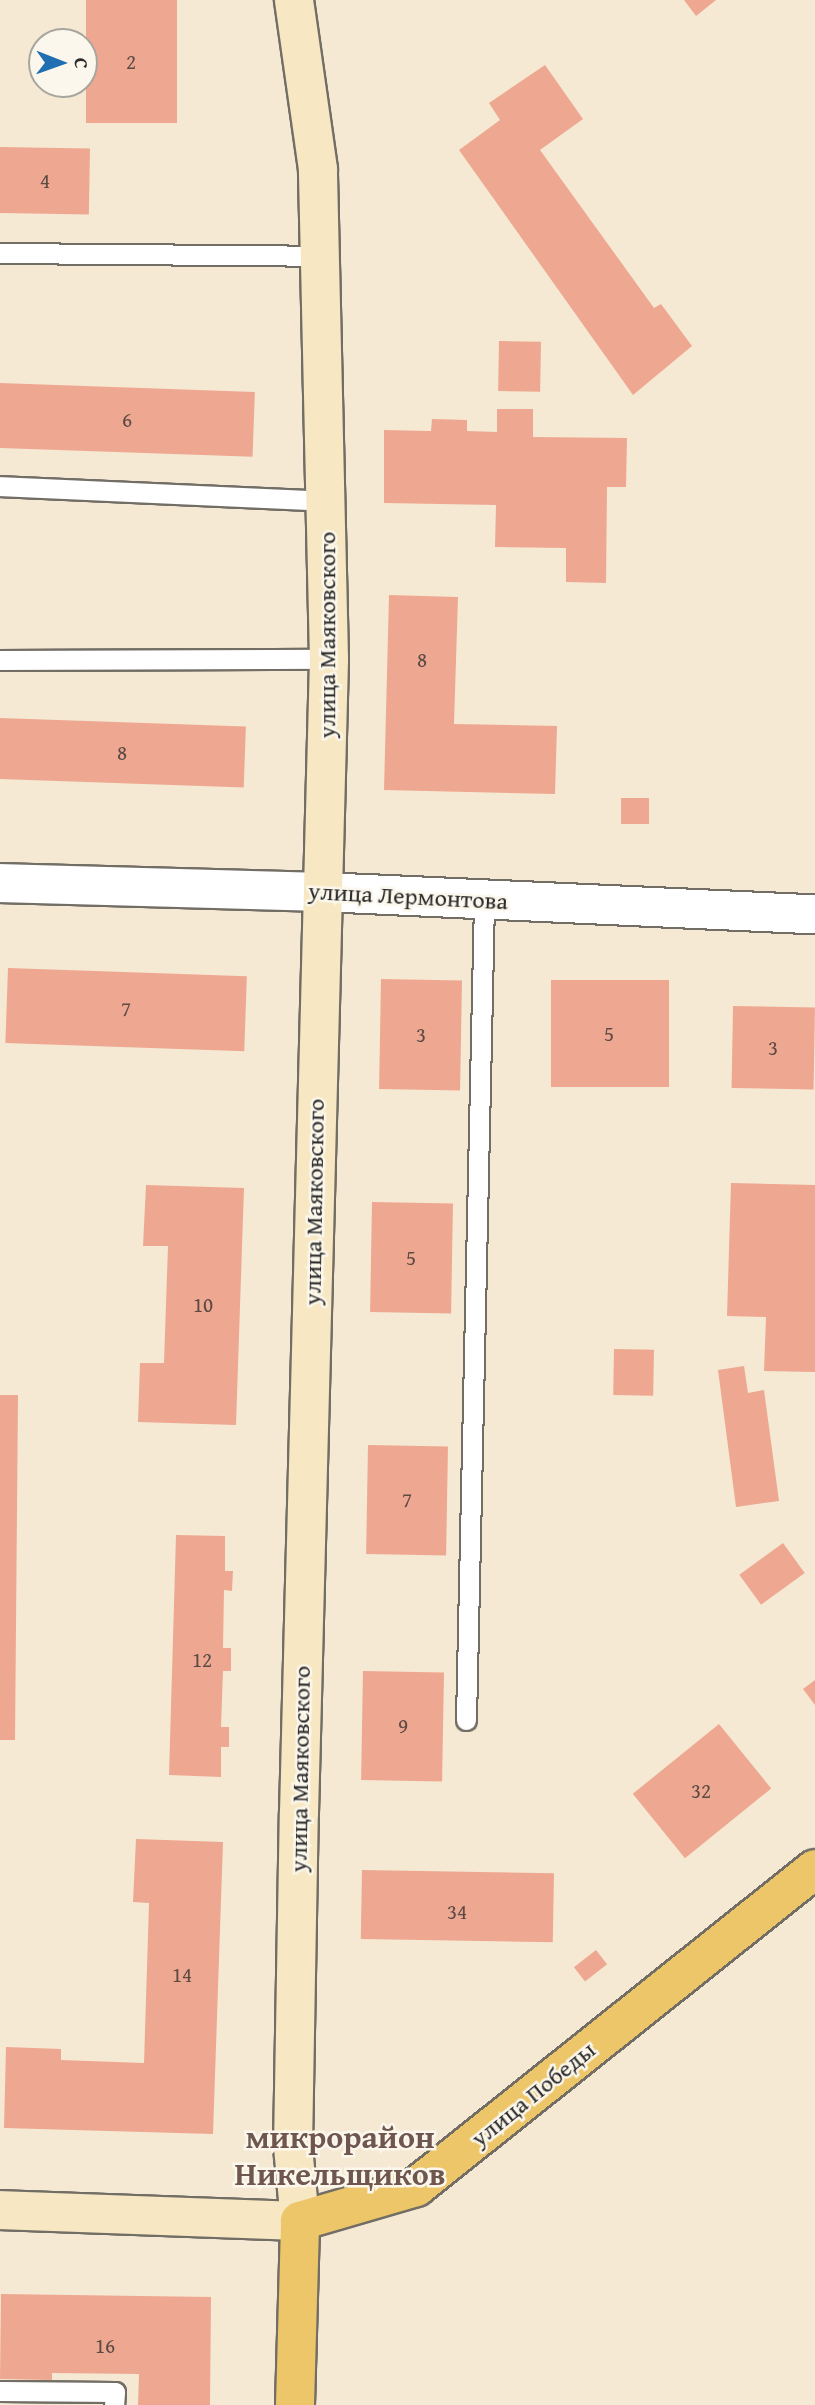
<!DOCTYPE html>
<meta charset="utf-8">
<style>
body{margin:0}
#map{position:relative;width:815px;height:2405px;overflow:hidden;background:#f5e9d3;font-family:"Gentium Book Plus",serif}
div>[style]{position:absolute}
[style*='--x']{left:calc(var(--x)*1px);top:calc(var(--y)*1px);width:calc(var(--w)*1px);rotate:calc(var(--a)*1deg)}
.building>*{inset:0;background:#eea891;transform-origin:0 0}
.roads{filter:drop-shadow(2px 0 #726e66) drop-shadow(-2px 0 #726e66) drop-shadow(0 2px #726e66) drop-shadow(0 -2px #726e66)}
.lane>*{height:19px;margin:-9.5px;padding:0 9.5px;transform-origin:9.5px;border-radius:9.5px;background:#fff}
.street>*{height:38px;margin:-19px;padding:0 19px;transform-origin:19px;border-radius:19px;background:#fff}
.secondary>*{height:38px;margin:-19px;padding:0 19px;transform-origin:19px;border-radius:19px;background:#f7e8c3}
.primary>*{height:38px;margin:-19px;padding:0 19px;transform-origin:19px;border-radius:19px;background:#ecc669}
span{translate:-50% -50%;white-space:nowrap;text-align:center;line-height:1.15;-webkit-text-stroke:5px #fbf7ec;paint-order:stroke}
.number-label{font-size:21px;color:#5c4a44}
.number-label span{-webkit-text-stroke-width:0}
.street-label{font-size:24px;color:#2b2b2b}
.district-label{font-size:32px;color:#6f574f;font-weight:700}
.north{position:absolute;left:28px;top:28px;width:70px;height:70px;box-sizing:border-box;background:#fbf7ec;border:2px solid #a8a59f;border-radius:50%;rotate:91deg;font-size:19px;font-weight:700;line-height:28px;text-align:center;color:#2b2b2b}
.north::after{content:'';display:block;margin:auto;width:24px;height:32px;background:#1f6fb2;clip-path:polygon(50% 0,100% 100%,50% 72%,0 100%)}
</style>
<div id="map">
<div class="building">
<i style="left:86px;top:0;width:91px;height:123px"></i>
<i style="clip-path:polygon(684px 0,716px 0,696px 16px)"></i>
<i style="clip-path:polygon(545px 65px,583px 119px,540px 150px,654px 308px,661px 304px,692px 346px,633px 395px,459px 150px,500px 120px,489px 103px)"></i>
<i style="left:0;top:147px;width:90px;height:66px;rotate:1deg"></i>
<i style="left:499px;top:341px;width:42px;height:50px;rotate:1deg"></i>
<i style="left:0;top:383px;width:255px;height:65px;rotate:2deg"></i>
<i style="clip-path:polygon(497px 409px,533px 409px,533px 437px,627px 438px,626px 487px,607px 487px,606px 583px,566px 582px,566px 548px,495px 547px,496px 505px,384px 503px,384px 430px,431px 431px,432px 419px,467px 420px,467px 431px,497px 432px)"></i>
<i style="clip-path:polygon(389px 595px,458px 597px,454px 724px,557px 726px,555px 794px,384px 790px)"></i>
<i style="left:0;top:718px;width:246px;height:61px;rotate:2deg"></i>
<i style="left:621px;top:798px;width:28px;height:26px"></i>
<i style="left:8px;top:968px;width:239px;height:75px;rotate:2deg"></i>
<i style="left:381px;top:979px;width:81px;height:110px;rotate:1deg"></i>
<i style="left:551px;top:980px;width:118px;height:107px"></i>
<i style="left:733px;top:1006px;width:82px;height:82px;rotate:1deg"></i>
<i style="clip-path:polygon(731px 1183px,815px 1185px,815px 1372px,764px 1371px,766px 1317px,727px 1316px)"></i>
<i style="clip-path:polygon(146px 1185px,244px 1188px,236px 1425px,138px 1422px,140px 1363px,164px 1363px,168px 1246px,143px 1246px)"></i>
<i style="left:372px;top:1202px;width:81px;height:110px;rotate:1deg"></i>
<i style="left:614px;top:1349px;width:40px;height:46px;rotate:1deg"></i>
<i style="clip-path:polygon(744px 1366px,748px 1393px,764px 1390px,779px 1501px,736px 1507px,718px 1370px)"></i>
<i style="clip-path:polygon(0 1395px,18px 1395px,15px 1740px,0 1740px)"></i>
<i style="left:368px;top:1445px;width:80px;height:109px;rotate:1deg"></i>
<i style="clip-path:polygon(176px 1535px,225px 1536px,225px 1571px,233px 1571px,232px 1591px,224px 1590px,223px 1648px,231px 1648px,231px 1671px,223px 1671px,221px 1727px,229px 1727px,229px 1747px,221px 1747px,221px 1777px,169px 1775px)"></i>
<i style="left:783px;top:1543px;width:37px;height:54px;rotate:54deg"></i>
<i style="left:363px;top:1671px;width:81px;height:109px;rotate:1deg"></i>
<i style="clip-path:polygon(815px 1680px,815px 1705px,803px 1689px)"></i>
<i style="left:719px;top:1724px;width:83px;height:111px;rotate:51deg"></i>
<i style="clip-path:polygon(136px 1839px,223px 1842px,213px 2134px,4px 2128px,6px 2047px,61px 2049px,61px 2060px,144px 2063px,149px 1903px,133px 1902px)"></i>
<i style="left:362px;top:1870px;width:192px;height:69px;rotate:1deg"></i>
<i style="left:596px;top:1950px;width:18px;height:28px;rotate:52deg"></i>
<i style="clip-path:polygon(1px 2294px,211px 2297px,210px 2405px,138px 2405px,139px 2374px,52px 2373px,52px 2380px,0 2379px)"></i>
</div>
<div class="roads">
<div class="lane">
<i style="--x:0;--y:253;--w:320;--a:0.5"></i>
<i style="--x:0;--y:486;--w:327;--a:2.6"></i>
<i style="--x:0;--y:660;--w:329;--a:-0.2"></i>
<i style="--x:466;--y:1720;--w:820;--a:-88.74"></i>
<i style="--x:0;--y:2391;--w:115;--a:0.5"></i>
<i style="--x:115;--y:2392;--w:13;--a:94"></i>
</div>
<div class="street">
<i style="--x:0;--y:883;--w:322;--a:1.6"></i>
<i style="--x:322;--y:892;--w:493;--a:2.6"></i>
</div>
<div class="secondary">
<i style="--x:0;--y:2210;--w:300;--a:2.1"></i>
<i style="--x:300;--y:2221;--w:74;--a:-95.4"></i>
<i style="--x:293;--y:2147;--w:334;--a:-89"></i>
<i style="--x:299;--y:1813;--w:1154;--a:-88.51"></i>
<i style="--x:329;--y:659;--w:490;--a:-91.3"></i>
<i style="--x:318;--y:169;--w:171;--a:-98.1"></i>
</div>
<div class="primary">
<i style="--x:295;--y:2405;--w:184;--a:-88.4"></i>
<i style="--x:300;--y:2221;--w:121;--a:-16.3"></i>
<i style="--x:416;--y:2187;--w:510;--a:-38.55"></i>
</div>
</div>
<div class="number-label">
<span style="left:131px;top:62px">2</span>
<span style="left:45px;top:181px">4</span>
<span style="left:127px;top:420px">6</span>
<span style="left:422px;top:660px">8</span>
<span style="left:122px;top:753px">8</span>
<span style="left:126px;top:1009px">7</span>
<span style="left:609px;top:1034px">5</span>
<span style="left:421px;top:1035px">3</span>
<span style="left:773px;top:1048px">3</span>
<span style="left:411px;top:1258px">5</span>
<span style="left:203px;top:1305px">10</span>
<span style="left:407px;top:1500px">7</span>
<span style="left:202px;top:1660px">12</span>
<span style="left:403px;top:1726px">9</span>
<span style="left:701px;top:1791px">32</span>
<span style="left:457px;top:1912px">34</span>
<span style="left:182px;top:1975px">14</span>
<span style="left:105px;top:2346px">16</span>
</div>
<div class="street-label">
<span style="left:327px;top:635px;rotate:-90deg">улица Маяковского</span>
<span style="left:408px;top:896px;rotate:3deg">улица Лермонтова</span>
<span style="left:314px;top:1202px;rotate:-89deg">улица Маяковского</span>
<span style="left:300px;top:1769px;rotate:-89deg">улица Маяковского</span>
<span style="left:533px;top:2094px;rotate:-39deg">улица Победы</span>
</div>
<div class="district-label">
<span style="left:340px;top:2156px">микрорайон<br>Никельщиков</span>
</div>
<div class="north">С</div>
</div>
